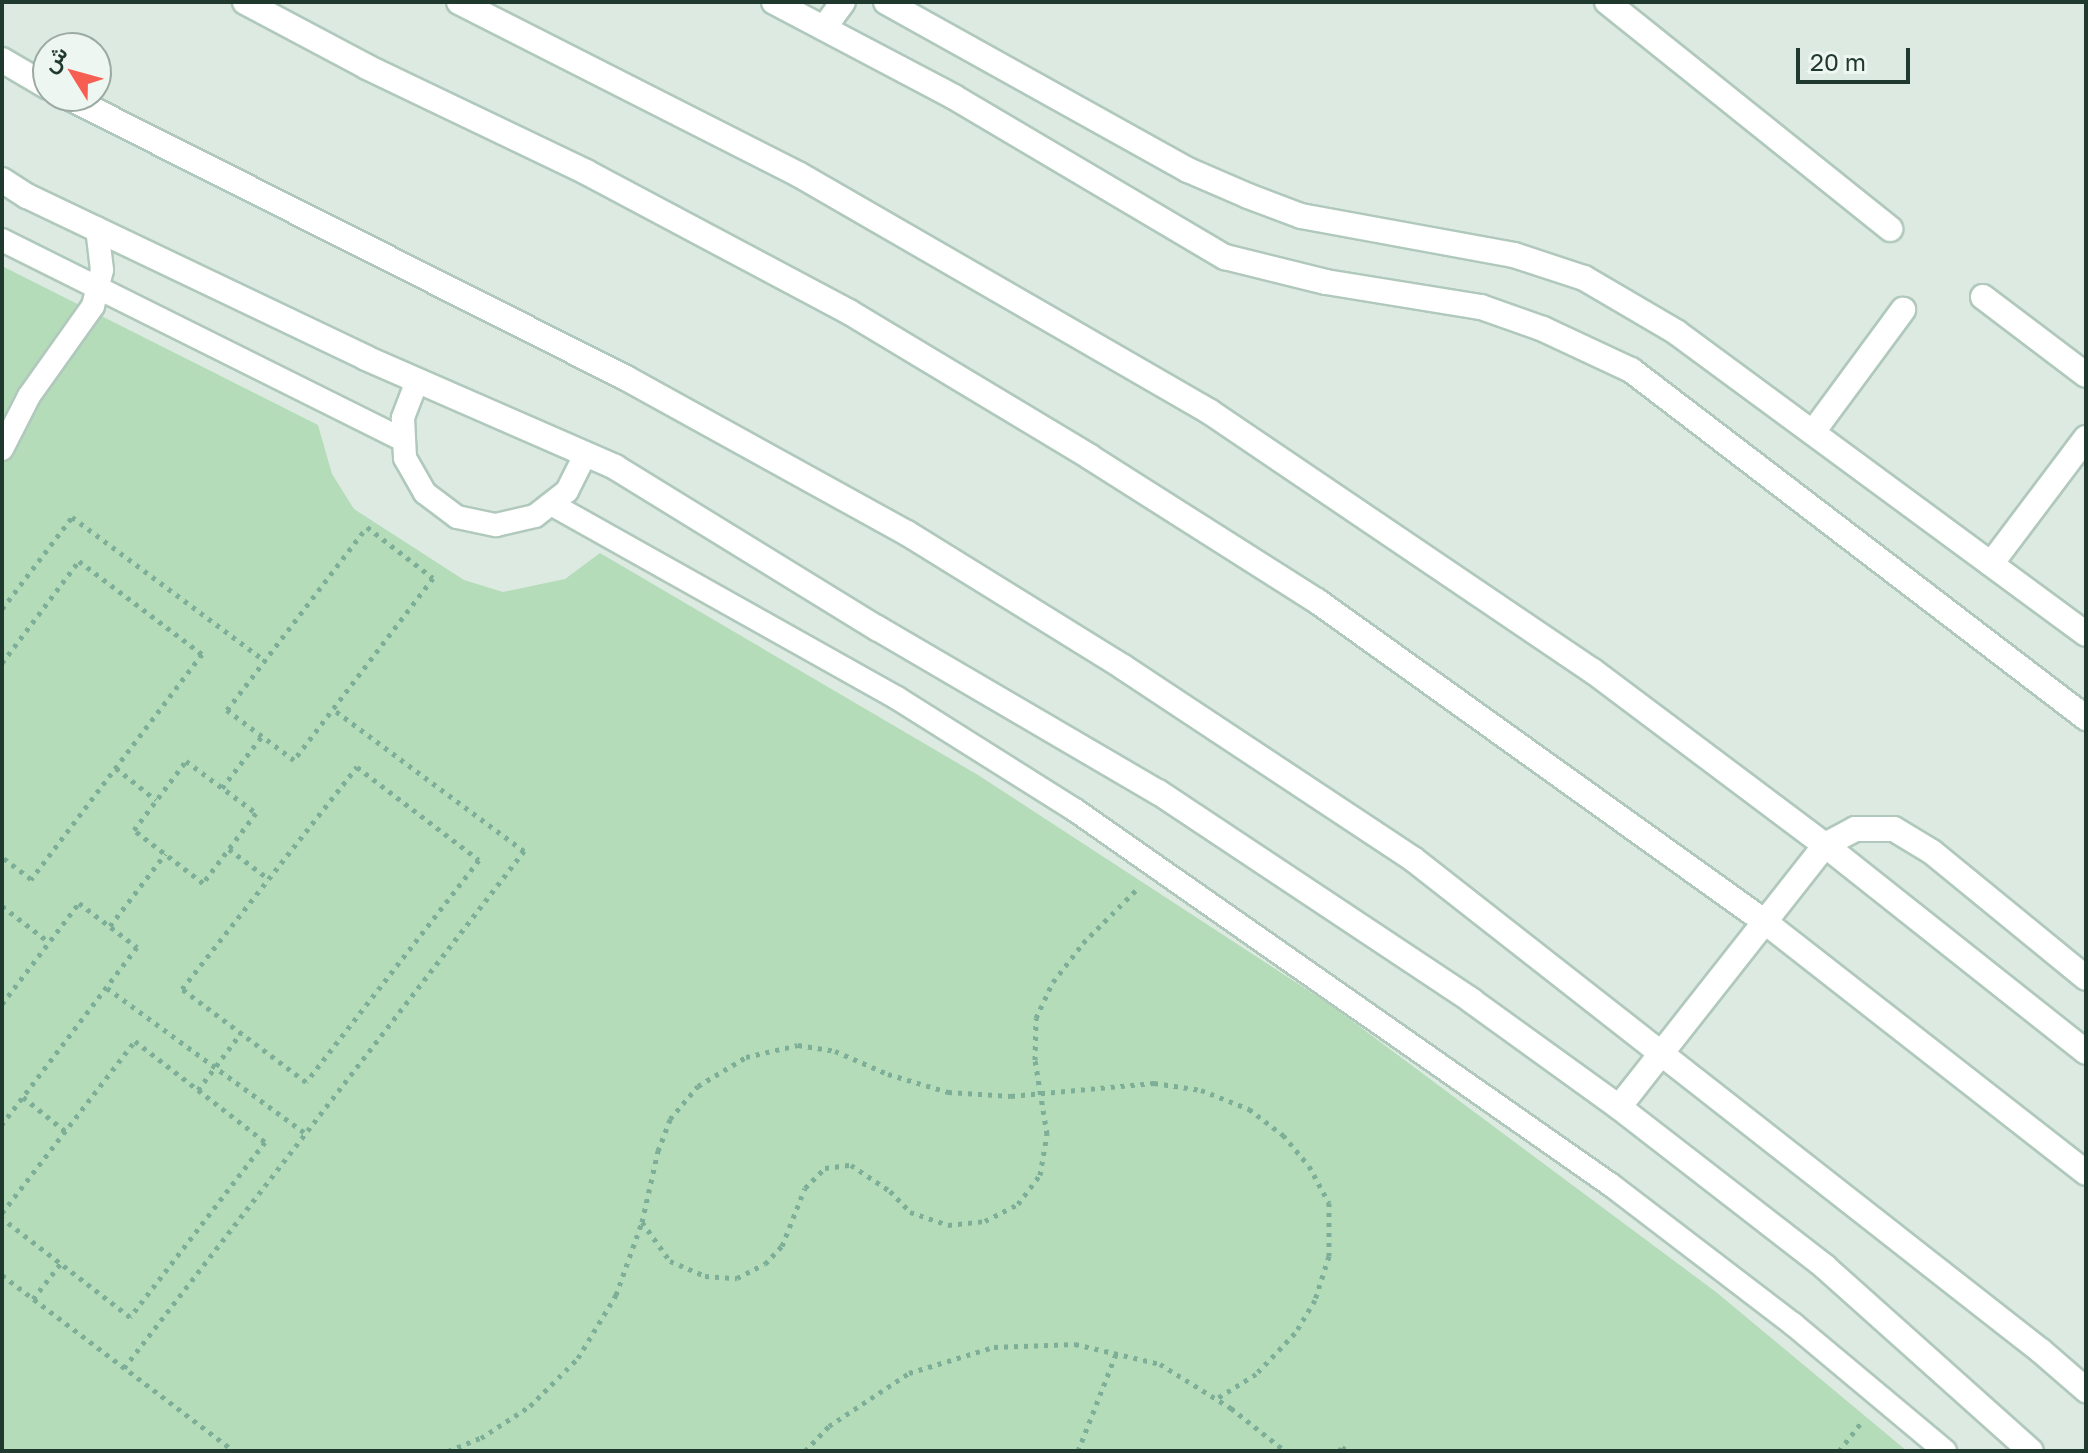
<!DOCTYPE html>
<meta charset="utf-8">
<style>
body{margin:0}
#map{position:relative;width:2088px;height:1453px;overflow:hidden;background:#ddeae2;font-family:"Golos Text",Vazirmatn,sans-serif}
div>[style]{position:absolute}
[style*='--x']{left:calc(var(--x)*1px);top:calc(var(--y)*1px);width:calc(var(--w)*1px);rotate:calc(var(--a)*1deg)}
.green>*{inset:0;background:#b5dcb9}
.path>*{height:5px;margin-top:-2.5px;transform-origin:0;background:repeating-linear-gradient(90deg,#7dae97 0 4px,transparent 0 10px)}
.roads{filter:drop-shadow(2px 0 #b0c9bc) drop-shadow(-2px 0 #b0c9bc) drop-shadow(0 2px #b0c9bc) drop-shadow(0 -2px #b0c9bc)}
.lane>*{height:22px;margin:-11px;padding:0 11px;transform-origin:11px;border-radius:11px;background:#fff}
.street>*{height:24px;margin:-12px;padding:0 12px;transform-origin:12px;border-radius:12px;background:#fff}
.secondary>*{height:24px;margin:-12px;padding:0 12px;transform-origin:12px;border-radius:12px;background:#fff}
span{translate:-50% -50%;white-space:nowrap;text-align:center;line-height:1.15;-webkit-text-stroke:8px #edf6f0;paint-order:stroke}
.frame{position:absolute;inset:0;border:4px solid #1f392e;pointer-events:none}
.north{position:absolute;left:32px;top:32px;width:80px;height:80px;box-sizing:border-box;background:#edf6f0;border:2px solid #9baaa2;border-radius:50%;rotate:307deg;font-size:22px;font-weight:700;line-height:32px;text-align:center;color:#1f392e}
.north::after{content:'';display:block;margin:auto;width:28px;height:36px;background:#f55e50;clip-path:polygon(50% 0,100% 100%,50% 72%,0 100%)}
.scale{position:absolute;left:1796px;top:48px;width:114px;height:36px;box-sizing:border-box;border:4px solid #1f392e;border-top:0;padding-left:10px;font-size:24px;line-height:28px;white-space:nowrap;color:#1f392e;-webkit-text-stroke:6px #edf6f0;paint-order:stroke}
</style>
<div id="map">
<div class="green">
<i style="clip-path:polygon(2px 266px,318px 425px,332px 474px,354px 509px,464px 580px,503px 592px,565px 579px,600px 553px,978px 775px,1332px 1006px,1716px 1292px,1907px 1451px,2px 1451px)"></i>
</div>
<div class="path">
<i style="--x:367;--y:527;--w:83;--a:37.7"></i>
<i style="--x:433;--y:578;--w:229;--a:127.4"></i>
<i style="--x:294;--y:760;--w:84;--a:-143.3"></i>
<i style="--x:227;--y:710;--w:230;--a:-52.6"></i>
<i style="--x:2;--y:609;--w:116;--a:-52.7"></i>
<i style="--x:72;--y:517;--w:241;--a:36.7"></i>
<i style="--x:2;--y:663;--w:128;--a:-53"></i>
<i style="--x:79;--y:561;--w:154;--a:37.1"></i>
<i style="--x:202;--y:654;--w:283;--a:127.2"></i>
<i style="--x:31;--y:879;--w:36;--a:-143"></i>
<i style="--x:186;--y:761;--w:87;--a:36.6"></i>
<i style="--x:256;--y:813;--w:88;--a:127.1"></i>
<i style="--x:203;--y:883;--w:87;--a:-142.5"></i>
<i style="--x:134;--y:830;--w:86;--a:-53"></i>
<i style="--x:357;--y:767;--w:153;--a:37.3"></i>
<i style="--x:479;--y:860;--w:281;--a:127.9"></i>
<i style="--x:306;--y:1082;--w:155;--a:-143.1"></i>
<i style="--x:182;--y:989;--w:283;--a:-51.8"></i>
<i style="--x:116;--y:768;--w:51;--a:38.7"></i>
<i style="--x:222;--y:788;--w:66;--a:-52.4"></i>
<i style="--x:229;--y:849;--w:50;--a:36.9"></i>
<i style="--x:2;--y:906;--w:59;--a:37.5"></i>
<i style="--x:110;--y:926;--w:91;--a:-52.6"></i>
<i style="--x:107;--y:988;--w:245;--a:36.2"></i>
<i style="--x:2;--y:1004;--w:127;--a:-52.7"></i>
<i style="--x:79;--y:903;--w:73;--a:37.2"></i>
<i style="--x:137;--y:947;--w:223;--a:127.3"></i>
<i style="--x:198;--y:1090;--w:71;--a:-53"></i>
<i style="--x:23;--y:1097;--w:54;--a:39"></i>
<i style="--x:2;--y:1213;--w:217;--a:-52.3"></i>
<i style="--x:135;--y:1041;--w:165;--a:37.8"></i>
<i style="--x:265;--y:1142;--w:221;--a:127.6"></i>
<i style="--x:130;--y:1317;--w:162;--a:-142.3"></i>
<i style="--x:642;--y:1222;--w:48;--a:54.3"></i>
<i style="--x:670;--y:1261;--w:38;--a:23"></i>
<i style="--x:705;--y:1276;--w:32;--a:4"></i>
<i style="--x:737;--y:1278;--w:31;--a:-27"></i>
<i style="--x:765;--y:1264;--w:25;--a:-47"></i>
<i style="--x:782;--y:1246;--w:62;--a:-68.4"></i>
<i style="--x:805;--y:1188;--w:28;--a:-45"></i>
<i style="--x:825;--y:1168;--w:26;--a:-7"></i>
<i style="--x:851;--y:1165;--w:47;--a:33.7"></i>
<i style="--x:890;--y:1191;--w:29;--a:46"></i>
<i style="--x:910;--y:1212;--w:40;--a:18.9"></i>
<i style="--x:948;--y:1225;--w:37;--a:-6"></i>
<i style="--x:985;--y:1221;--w:37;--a:-27"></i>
<i style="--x:1018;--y:1204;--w:36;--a:-53"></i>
<i style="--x:1040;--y:1175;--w:42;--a:-80.3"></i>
<i style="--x:1047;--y:1134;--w:75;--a:-99.2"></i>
<i style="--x:1035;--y:1060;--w:42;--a:-88.6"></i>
<i style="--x:1036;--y:1018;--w:40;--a:-65"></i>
<i style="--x:1053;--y:982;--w:49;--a:-52.4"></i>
<i style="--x:1083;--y:943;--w:75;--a:-45"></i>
<i style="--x:2;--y:1275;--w:291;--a:37.2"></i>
<i style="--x:33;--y:1299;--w:46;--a:-52.1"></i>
<i style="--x:124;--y:1368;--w:654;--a:-52.27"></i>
<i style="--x:524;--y:851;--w:238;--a:-143.4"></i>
<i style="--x:448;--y:1451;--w:35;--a:-22"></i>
<i style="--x:481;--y:1438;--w:59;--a:-33.1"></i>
<i style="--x:530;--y:1406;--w:68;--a:-45"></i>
<i style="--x:578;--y:1358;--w:74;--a:-58.9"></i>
<i style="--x:616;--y:1295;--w:77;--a:-70.4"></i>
<i style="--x:642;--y:1222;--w:73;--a:-77.3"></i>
<i style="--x:658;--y:1151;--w:34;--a:-69"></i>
<i style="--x:670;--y:1119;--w:43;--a:-49.7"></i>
<i style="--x:698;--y:1086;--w:56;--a:-31.1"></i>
<i style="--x:746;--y:1057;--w:53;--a:-13"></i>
<i style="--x:798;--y:1045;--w:37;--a:9"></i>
<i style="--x:835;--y:1051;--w:58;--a:23.5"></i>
<i style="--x:888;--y:1074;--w:63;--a:16.7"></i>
<i style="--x:948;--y:1092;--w:63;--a:3.6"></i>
<i style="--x:1011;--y:1096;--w:144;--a:-5.2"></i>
<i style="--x:1154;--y:1083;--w:48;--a:8.5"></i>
<i style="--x:1201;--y:1090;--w:52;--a:21.6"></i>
<i style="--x:1249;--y:1109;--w:43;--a:37.4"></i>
<i style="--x:1283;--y:1135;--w:40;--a:50"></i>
<i style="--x:1309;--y:1166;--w:42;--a:61.6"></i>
<i style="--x:1329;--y:1203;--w:53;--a:90"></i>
<i style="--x:1329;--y:1256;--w:46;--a:107.7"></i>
<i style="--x:1315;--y:1300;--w:39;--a:121"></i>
<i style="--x:1295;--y:1333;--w:57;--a:133.6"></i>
<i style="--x:1256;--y:1374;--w:47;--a:148"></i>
<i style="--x:805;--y:1451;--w:35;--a:-46"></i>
<i style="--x:829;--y:1426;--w:96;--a:-33.5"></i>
<i style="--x:909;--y:1373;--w:89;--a:-17"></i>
<i style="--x:994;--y:1347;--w:81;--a:-2.1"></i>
<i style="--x:1075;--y:1344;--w:87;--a:13.2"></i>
<i style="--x:1160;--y:1364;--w:84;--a:31.8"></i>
<i style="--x:1231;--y:1408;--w:69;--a:38.5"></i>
<i style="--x:1078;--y:1451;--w:104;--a:-68.6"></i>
<i style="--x:1339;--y:1451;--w:5;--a:-53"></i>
<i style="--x:1342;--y:1447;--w:6;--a:39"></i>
<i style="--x:1839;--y:1451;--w:39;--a:-52"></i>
</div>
<div class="roads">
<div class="lane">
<i style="--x:2;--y:240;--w:447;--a:26.5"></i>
<i style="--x:417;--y:381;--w:40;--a:111"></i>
<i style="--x:403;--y:418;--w:40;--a:87.1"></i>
<i style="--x:405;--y:458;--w:40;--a:60.3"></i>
<i style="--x:425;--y:493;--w:40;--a:37"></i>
<i style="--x:457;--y:517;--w:40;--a:12"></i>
<i style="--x:496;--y:525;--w:40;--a:-13"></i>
<i style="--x:535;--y:516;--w:41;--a:-38"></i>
<i style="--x:567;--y:491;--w:40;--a:-63.4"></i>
<i style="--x:2;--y:449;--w:59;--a:-63"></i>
<i style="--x:29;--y:396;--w:110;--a:-54.6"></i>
<i style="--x:93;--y:306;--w:37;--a:-76"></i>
<i style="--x:102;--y:270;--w:42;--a:-96.8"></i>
<i style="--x:553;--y:505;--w:394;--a:29.3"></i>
<i style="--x:897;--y:698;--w:210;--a:32.2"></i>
<i style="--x:1075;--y:810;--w:654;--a:34.98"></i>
<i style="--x:1611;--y:1185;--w:229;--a:37.4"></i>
<i style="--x:1793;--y:1324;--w:198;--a:39.9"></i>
</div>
<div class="street">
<i style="--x:459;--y:2;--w:380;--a:26.9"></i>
<i style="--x:798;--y:174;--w:476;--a:30"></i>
<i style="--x:1210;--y:412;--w:462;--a:34.1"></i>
<i style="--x:1593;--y:671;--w:290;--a:36.9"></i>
<i style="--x:1825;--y:845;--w:333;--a:38.4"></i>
<i style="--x:774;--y:2;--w:204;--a:27.8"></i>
<i style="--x:954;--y:97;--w:315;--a:30.6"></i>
<i style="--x:1225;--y:257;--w:104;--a:13.9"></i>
<i style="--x:1326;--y:282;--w:157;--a:9.2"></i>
<i style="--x:1481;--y:307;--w:66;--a:19.5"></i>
<i style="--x:1543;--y:329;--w:97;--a:25"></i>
<i style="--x:1631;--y:370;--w:573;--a:37.41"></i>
<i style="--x:886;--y:2;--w:346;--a:29.1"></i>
<i style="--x:1188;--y:170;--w:65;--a:23.4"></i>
<i style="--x:1248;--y:196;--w:57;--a:20.7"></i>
<i style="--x:1301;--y:216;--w:217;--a:10.4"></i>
<i style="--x:1514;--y:255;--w:74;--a:18.2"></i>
<i style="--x:1584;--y:278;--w:107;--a:30.4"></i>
<i style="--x:1676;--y:332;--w:509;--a:36.37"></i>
<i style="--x:1607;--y:2;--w:363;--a:38.7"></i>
<i style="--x:824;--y:28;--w:32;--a:-54"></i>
<i style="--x:2;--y:180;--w:30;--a:33"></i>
<i style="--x:27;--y:196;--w:376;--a:25.5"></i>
<i style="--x:366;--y:358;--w:272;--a:23.6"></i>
<i style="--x:615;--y:467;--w:308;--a:31.6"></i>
<i style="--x:877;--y:628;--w:325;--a:30.3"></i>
<i style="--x:1158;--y:792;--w:377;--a:33.6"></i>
<i style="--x:1472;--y:1001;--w:181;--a:35.8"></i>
<i style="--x:1619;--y:1107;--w:261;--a:37.8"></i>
<i style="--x:1825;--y:1267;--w:276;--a:41.8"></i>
<i style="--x:1983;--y:297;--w:129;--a:37.1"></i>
<i style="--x:1813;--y:432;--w:152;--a:-53.6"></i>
<i style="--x:1991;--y:564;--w:158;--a:-53"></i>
<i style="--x:1825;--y:845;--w:34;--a:-28"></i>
<i style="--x:1855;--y:829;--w:39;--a:0"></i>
<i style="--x:1894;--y:829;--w:44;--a:31.2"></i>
<i style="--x:1932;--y:852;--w:199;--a:39.3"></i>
</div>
<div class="secondary">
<i style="--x:245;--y:2;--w:138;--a:28"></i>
<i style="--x:367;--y:67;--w:243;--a:25.6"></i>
<i style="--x:586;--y:172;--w:298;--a:28"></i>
<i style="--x:849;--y:312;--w:281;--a:31"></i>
<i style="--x:1090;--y:457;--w:269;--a:32.4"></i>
<i style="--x:1317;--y:601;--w:551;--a:35.62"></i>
<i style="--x:1765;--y:922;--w:407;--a:38"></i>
<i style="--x:2;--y:60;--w:53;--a:30.4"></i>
<i style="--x:66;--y:96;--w:627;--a:26.73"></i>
<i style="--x:626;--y:378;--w:321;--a:28.9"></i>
<i style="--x:907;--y:533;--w:254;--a:31.8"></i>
<i style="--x:1123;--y:667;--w:348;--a:33.5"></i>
<i style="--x:1413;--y:859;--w:798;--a:38.08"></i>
<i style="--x:2041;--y:1351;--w:60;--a:40.9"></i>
<i style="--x:1619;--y:1107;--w:333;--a:-51.8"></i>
</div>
</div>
<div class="frame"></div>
<div class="north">ش</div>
<div class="scale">20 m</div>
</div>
